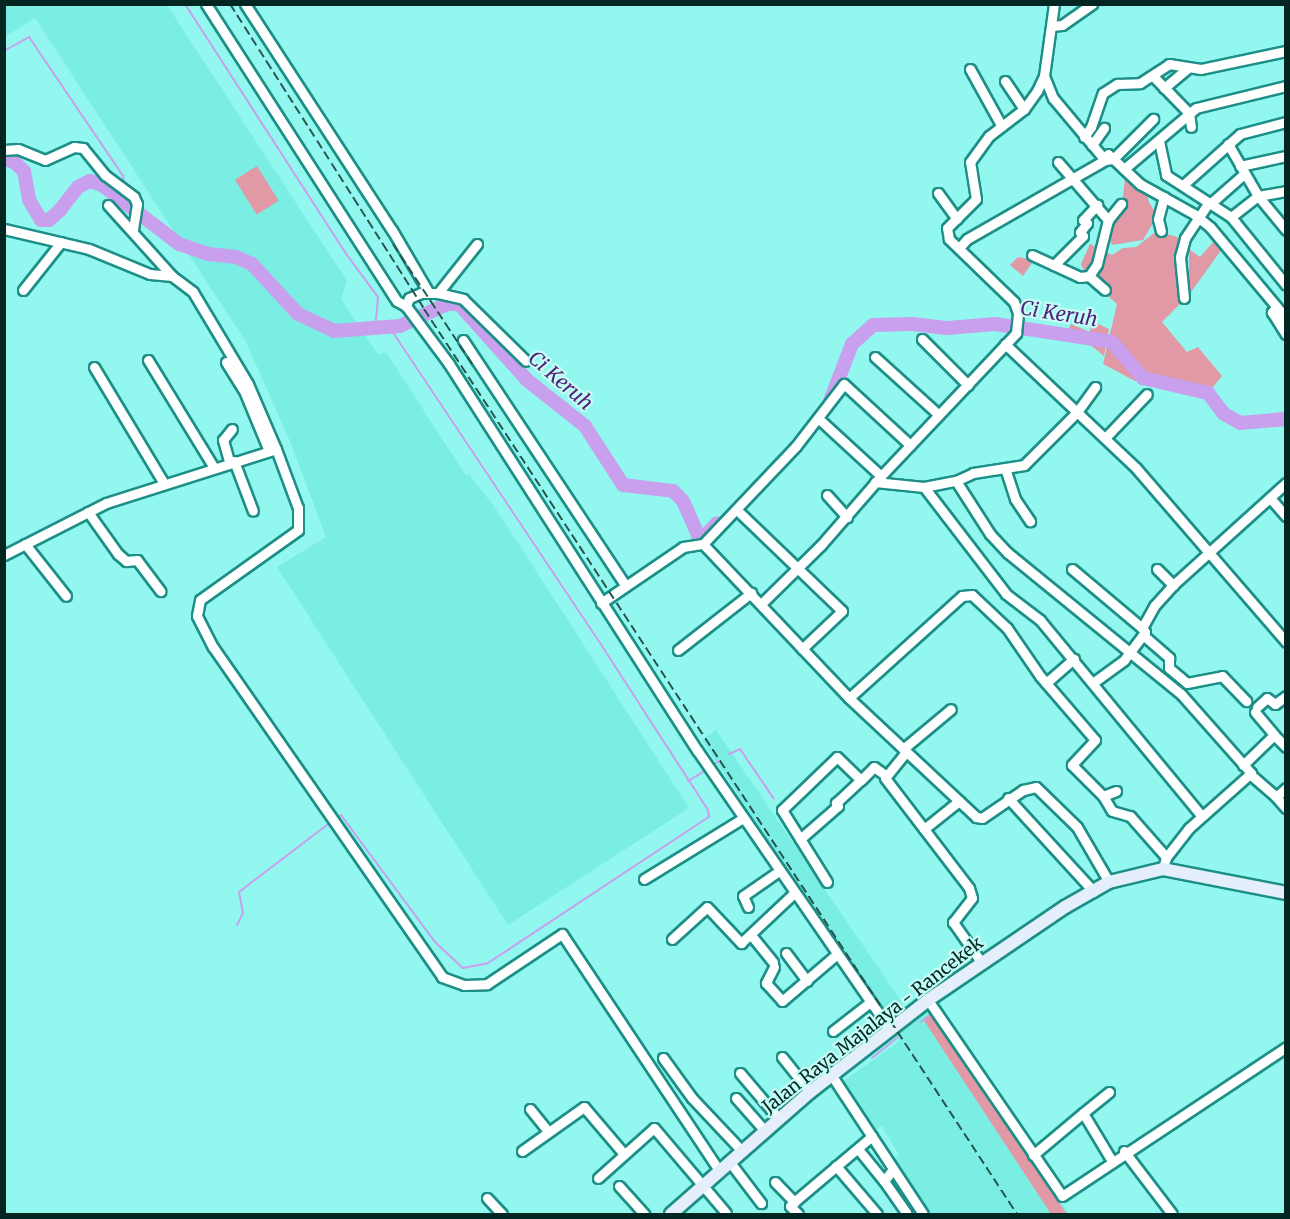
<!DOCTYPE html>
<style>
body{margin:0}
#map{position:relative;width:1290px;height:1219px;overflow:hidden;background:#92f7ee;font-family:Merriweather,serif}
div>[style]{position:absolute}
[style*='--x']{left:calc(var(--x)*1px);top:calc(var(--y)*1px);width:calc(var(--w)*1px);rotate:calc(var(--a)*1deg)}
.built>*{inset:0;background:#7beee3}
.green>*{inset:0;background:#e199a6;transform-origin:0 0}
.stream>*{height:2px;margin:-1px;padding:0 1px;transform-origin:1px;border-radius:1px;background:#c8a0ed}
.river>*{height:14px;margin:-7px;padding:0 7px;transform-origin:7px;border-radius:7px;background:#c8a0ed}
.roads{filter:drop-shadow(2px 0 #1c8f87) drop-shadow(-2px 0 #1c8f87) drop-shadow(0 2px #1c8f87) drop-shadow(0 -2px #1c8f87)}
.street>*{height:9px;margin:-4.5px;padding:0 4.5px;transform-origin:4.5px;border-radius:4.5px;background:#fff}
.secondary>*{height:12px;margin:-6px;padding:0 6px;transform-origin:6px;border-radius:6px;background:#e4effb}
.rail>*{height:2px;margin-top:-1px;transform-origin:0;background:repeating-linear-gradient(90deg,#245550 0 9px,transparent 0 13.5px)}
span{translate:-50% -50%;white-space:nowrap;text-align:center;line-height:1.15;-webkit-text-stroke:4.5px #c4fdf6;paint-order:stroke}
.street-label{font-size:18px;color:#042623}
.water-label{font-size:20px;color:#531f78;font-style:italic}
.frame{position:absolute;inset:0;border:6px solid #042623;pointer-events:none}
</style>
<div id="map">
<div class="built">
<i style="clip-path:polygon(5px 5px,167px 5px,347px 281px,341px 299px,378px 354px,386px 352px,466px 476px,469px 474px,496px 509px,689px 808px,508px 925px,277px 567px,326px 537px,290px 441px,246px 342px,35px 18px,5px 37px)"></i>
<i style="clip-path:polygon(716px 730px,914px 1020px,930px 1010px,1069px 1214px,927px 1214px,892px 1160px,899px 1155px,882px 1126px,875px 1130px,842px 1082px,900px 1041px,702px 740px)"></i>
</div>
<div class="green">
<i style="left:257px;top:166px;width:41px;height:26px;rotate:58deg"></i>
<i style="clip-path:polygon(1125px 177px,1148px 193px,1148px 200px,1157px 216px,1143px 240px,1112px 245px,1109px 238px,1113px 219px,1122px 205px)"></i>
<i style="clip-path:polygon(1157px 231px,1187px 240px,1186px 298px,1162px 322px,1187px 352px,1198px 347px,1222px 376px,1204px 398px,1158px 383px,1135px 381px,1103px 364px,1117px 304px,1087px 278px,1081px 264px,1090px 244px,1112px 255px,1123px 248px,1136px 247px)"></i>
<i style="clip-path:polygon(1215px 240px,1224px 246px,1189px 295px,1189px 249px,1200px 257px)"></i>
<i style="clip-path:polygon(1018px 257px,1034px 260px,1023px 276px,1010px 265px)"></i>
<i style="clip-path:polygon(1092px 321px,1109px 329px,1104px 356px,1069px 328px,1071px 324px,1090px 332px)"></i>
<i style="clip-path:polygon(930px 1014px,1064px 1210px,1067px 1214px,1051px 1214px,923px 1019px)"></i>
</div>
<div class="stream">
<i style="--x:185;--y:4;--w:299;--a:57.2"></i>
<i style="--x:347;--y:255;--w:52;--a:53.6"></i>
<i style="--x:378;--y:297;--w:32;--a:95"></i>
<i style="--x:252;--y:4;--w:75;--a:58"></i>
<i style="--x:4;--y:51;--w:29;--a:-29"></i>
<i style="--x:29;--y:37;--w:168;--a:55.9"></i>
<i style="--x:123;--y:176;--w:6;--a:81"></i>
<i style="--x:729;--y:754;--w:12;--a:-24"></i>
<i style="--x:740;--y:749;--w:60;--a:55.8"></i>
<i style="--x:714;--y:764;--w:6;--a:-31"></i>
<i style="--x:688;--y:781;--w:21;--a:-31"></i>
<i style="--x:337;--y:818;--w:5;--a:-37"></i>
<i style="--x:341;--y:815;--w:158;--a:53.5"></i>
<i style="--x:435;--y:942;--w:38;--a:43"></i>
<i style="--x:463;--y:968;--w:25;--a:-11"></i>
<i style="--x:488;--y:963;--w:265;--a:-33.5"></i>
<i style="--x:709;--y:817;--w:7;--a:-98"></i>
<i style="--x:708;--y:810;--w:192;--a:-122.9"></i>
<i style="--x:604;--y:649;--w:387;--a:-123.7"></i>
<i style="--x:237;--y:925;--w:13;--a:-63"></i>
<i style="--x:243;--y:913;--w:21;--a:-101"></i>
<i style="--x:239;--y:892;--w:111;--a:-37.3"></i>
<i style="--x:921;--y:1022;--w:8;--a:-30"></i>
<i style="--x:872;--y:1058;--w:33;--a:-39"></i>
</div>
<div class="river">
<i style="--x:4;--y:159;--w:10;--a:17"></i>
<i style="--x:14;--y:162;--w:13;--a:42"></i>
<i style="--x:24;--y:171;--w:29;--a:80"></i>
<i style="--x:29;--y:200;--w:23;--a:59"></i>
<i style="--x:41;--y:220;--w:8;--a:0"></i>
<i style="--x:49;--y:220;--w:15;--a:-42"></i>
<i style="--x:60;--y:210;--w:29;--a:-52"></i>
<i style="--x:78;--y:187;--w:13;--a:-27"></i>
<i style="--x:90;--y:181;--w:13;--a:18"></i>
<i style="--x:102;--y:185;--w:97;--a:37.5"></i>
<i style="--x:179;--y:244;--w:31;--a:19"></i>
<i style="--x:208;--y:254;--w:28;--a:6"></i>
<i style="--x:236;--y:257;--w:17;--a:24"></i>
<i style="--x:252;--y:264;--w:68;--a:47.4"></i>
<i style="--x:298;--y:314;--w:40;--a:25"></i>
<i style="--x:334;--y:331;--w:66;--a:-4.3"></i>
<i style="--x:400;--y:326;--w:52;--a:-25.1"></i>
<i style="--x:447;--y:304;--w:12;--a:0"></i>
<i style="--x:459;--y:304;--w:102;--a:48.2"></i>
<i style="--x:527;--y:380;--w:74;--a:38.4"></i>
<i style="--x:585;--y:426;--w:70;--a:57.2"></i>
<i style="--x:623;--y:485;--w:50;--a:6.8"></i>
<i style="--x:673;--y:491;--w:14;--a:45"></i>
<i style="--x:683;--y:501;--w:37;--a:66"></i>
<i style="--x:698;--y:535;--w:8;--a:0"></i>
<i style="--x:706;--y:535;--w:16;--a:-47"></i>
<i style="--x:830;--y:401;--w:61;--a:-68.9"></i>
<i style="--x:852;--y:344;--w:28;--a:-42"></i>
<i style="--x:873;--y:325;--w:40;--a:-1.4"></i>
<i style="--x:913;--y:324;--w:35;--a:7"></i>
<i style="--x:948;--y:328;--w:47;--a:-4.9"></i>
<i style="--x:995;--y:324;--w:118;--a:8.7"></i>
<i style="--x:1112;--y:342;--w:48;--a:49.3"></i>
<i style="--x:1143;--y:378;--w:67;--a:13"></i>
<i style="--x:1208;--y:393;--w:26;--a:53"></i>
<i style="--x:1224;--y:414;--w:18;--a:29"></i>
<i style="--x:1240;--y:423;--w:46;--a:-5"></i>
</div>
<div class="roads">
<div class="street">
<i style="--x:206;--y:4;--w:353;--a:57.3"></i>
<i style="--x:397;--y:301;--w:10;--a:29"></i>
<i style="--x:245;--y:4;--w:270;--a:57"></i>
<i style="--x:392;--y:230;--w:73;--a:59.6"></i>
<i style="--x:1051;--y:26;--w:11;--a:-5"></i>
<i style="--x:1062;--y:25;--w:37;--a:-35"></i>
<i style="--x:970;--y:69;--w:64;--a:61"></i>
<i style="--x:1044;--y:76;--w:24;--a:68"></i>
<i style="--x:1053;--y:98;--w:81;--a:50"></i>
<i style="--x:1153;--y:76;--w:52;--a:45.8"></i>
<i style="--x:1189;--y:113;--w:14;--a:82"></i>
<i style="--x:1005;--y:81;--w:34;--a:56"></i>
<i style="--x:1164;--y:88;--w:30;--a:-40"></i>
<i style="--x:1084;--y:137;--w:12;--a:-55"></i>
<i style="--x:1091;--y:127;--w:36;--a:-71"></i>
<i style="--x:1103;--y:93;--w:17;--a:-33"></i>
<i style="--x:1117;--y:84;--w:23;--a:-2"></i>
<i style="--x:1140;--y:83;--w:35;--a:-33"></i>
<i style="--x:1169;--y:64;--w:32;--a:9"></i>
<i style="--x:1201;--y:69;--w:87;--a:-12"></i>
<i style="--x:1159;--y:141;--w:35;--a:78"></i>
<i style="--x:1166;--y:175;--w:77;--a:32.9"></i>
<i style="--x:1231;--y:217;--w:87;--a:51"></i>
<i style="--x:1228;--y:144;--w:60;--a:60"></i>
<i style="--x:1258;--y:196;--w:44;--a:50.5"></i>
<i style="--x:1092;--y:145;--w:21;--a:-55"></i>
<i style="--x:4;--y:150;--w:14;--a:-4"></i>
<i style="--x:18;--y:149;--w:29;--a:22"></i>
<i style="--x:45;--y:160;--w:32;--a:-24"></i>
<i style="--x:74;--y:147;--w:9;--a:6"></i>
<i style="--x:83;--y:148;--w:35;--a:51"></i>
<i style="--x:105;--y:175;--w:36;--a:37"></i>
<i style="--x:134;--y:197;--w:8;--a:67"></i>
<i style="--x:137;--y:204;--w:26;--a:99"></i>
<i style="--x:1108;--y:154;--w:44;--a:43.2"></i>
<i style="--x:1140;--y:184;--w:62;--a:29.1"></i>
<i style="--x:1194;--y:214;--w:21;--a:39"></i>
<i style="--x:1210;--y:227;--w:119;--a:50.1"></i>
<i style="--x:1058;--y:162;--w:77;--a:49.2"></i>
<i style="--x:1240;--y:166;--w:47;--a:-12.3"></i>
<i style="--x:1124;--y:169;--w:94;--a:-40.3"></i>
<i style="--x:1196;--y:108;--w:93;--a:-13.7"></i>
<i style="--x:1183;--y:185;--w:76;--a:-41.8"></i>
<i style="--x:1240;--y:134;--w:48;--a:-14.6"></i>
<i style="--x:938;--y:193;--w:32;--a:54"></i>
<i style="--x:1211;--y:203;--w:44;--a:-41.3"></i>
<i style="--x:108;--y:205;--w:96;--a:48"></i>
<i style="--x:172;--y:276;--w:26;--a:37"></i>
<i style="--x:193;--y:292;--w:107;--a:59.1"></i>
<i style="--x:248;--y:384;--w:71;--a:66.7"></i>
<i style="--x:1231;--y:217;--w:34;--a:-38"></i>
<i style="--x:1258;--y:196;--w:28;--a:-10"></i>
<i style="--x:4;--y:229;--w:87;--a:13.2"></i>
<i style="--x:89;--y:249;--w:66;--a:22.3"></i>
<i style="--x:150;--y:274;--w:22;--a:5"></i>
<i style="--x:1161;--y:231;--w:12;--a:-104"></i>
<i style="--x:1158;--y:219;--w:23;--a:-75"></i>
<i style="--x:477;--y:244;--w:63;--a:128.5"></i>
<i style="--x:438;--y:293;--w:17;--a:180"></i>
<i style="--x:421;--y:293;--w:13;--a:157"></i>
<i style="--x:409;--y:298;--w:9;--a:111"></i>
<i style="--x:406;--y:306;--w:72;--a:53.4"></i>
<i style="--x:449;--y:364;--w:459;--a:57.3"></i>
<i style="--x:697;--y:750;--w:340;--a:55.4"></i>
<i style="--x:959;--y:248;--w:12;--a:-48"></i>
<i style="--x:967;--y:239;--w:159;--a:-29.8"></i>
<i style="--x:1105;--y:160;--w:8;--a:-7"></i>
<i style="--x:1113;--y:159;--w:57;--a:-45"></i>
<i style="--x:1032;--y:255;--w:53;--a:24.6"></i>
<i style="--x:1080;--y:277;--w:9;--a:-6"></i>
<i style="--x:1089;--y:276;--w:14;--a:-56"></i>
<i style="--x:1097;--y:264;--w:45;--a:-76"></i>
<i style="--x:1108;--y:220;--w:21;--a:-51"></i>
<i style="--x:1054;--y:265;--w:41;--a:-45"></i>
<i style="--x:1083;--y:236;--w:5;--a:-127"></i>
<i style="--x:1080;--y:232;--w:11;--a:-52"></i>
<i style="--x:1087;--y:223;--w:5;--a:-143"></i>
<i style="--x:1083;--y:220;--w:21;--a:-47"></i>
<i style="--x:1089;--y:276;--w:21;--a:41"></i>
<i style="--x:23;--y:290;--w:61;--a:-51.6"></i>
<i style="--x:438;--y:293;--w:26;--a:13"></i>
<i style="--x:463;--y:299;--w:88;--a:44.5"></i>
<i style="--x:1184;--y:298;--w:41;--a:-95.6"></i>
<i style="--x:1180;--y:257;--w:20;--a:-75"></i>
<i style="--x:1185;--y:238;--w:43;--a:-56.3"></i>
<i style="--x:1276;--y:308;--w:6;--a:135"></i>
<i style="--x:1272;--y:312;--w:26;--a:58"></i>
<i style="--x:922;--y:339;--w:65;--a:45"></i>
<i style="--x:463;--y:340;--w:295;--a:56.5"></i>
<i style="--x:1005;--y:344;--w:180;--a:43.4"></i>
<i style="--x:1136;--y:468;--w:230;--a:49.2"></i>
<i style="--x:875;--y:357;--w:86;--a:42.2"></i>
<i style="--x:148;--y:360;--w:124;--a:58.5"></i>
<i style="--x:226;--y:362;--w:36;--a:58"></i>
<i style="--x:245;--y:393;--w:63;--a:67.5"></i>
<i style="--x:94;--y:367;--w:134;--a:59"></i>
<i style="--x:819;--y:419;--w:84;--a:42.6"></i>
<i style="--x:1106;--y:437;--w:59;--a:-46.4"></i>
<i style="--x:229;--y:461;--w:22;--a:-106"></i>
<i style="--x:223;--y:440;--w:14;--a:-51"></i>
<i style="--x:234;--y:461;--w:53;--a:69.2"></i>
<i style="--x:1005;--y:468;--w:33;--a:72"></i>
<i style="--x:1015;--y:499;--w:27;--a:56"></i>
<i style="--x:956;--y:481;--w:63;--a:57.3"></i>
<i style="--x:990;--y:534;--w:26;--a:47"></i>
<i style="--x:1008;--y:553;--w:223;--a:39.2"></i>
<i style="--x:1181;--y:694;--w:106;--a:48.5"></i>
<i style="--x:1251;--y:773;--w:83;--a:138.4"></i>
<i style="--x:1189;--y:828;--w:37;--a:128"></i>
<i style="--x:1166;--y:857;--w:12;--a:104"></i>
<i style="--x:875;--y:482;--w:49;--a:5.8"></i>
<i style="--x:924;--y:487;--w:33;--a:-11"></i>
<i style="--x:956;--y:481;--w:19;--a:-25"></i>
<i style="--x:973;--y:473;--w:52;--a:-8.9"></i>
<i style="--x:1024;--y:465;--w:75;--a:-45"></i>
<i style="--x:1077;--y:412;--w:31;--a:-54"></i>
<i style="--x:924;--y:487;--w:135;--a:52.5"></i>
<i style="--x:1006;--y:594;--w:43;--a:37.4"></i>
<i style="--x:1040;--y:620;--w:253;--a:50.5"></i>
<i style="--x:827;--y:495;--w:30;--a:48"></i>
<i style="--x:1271;--y:499;--w:23;--a:49"></i>
<i style="--x:738;--y:511;--w:144;--a:43.9"></i>
<i style="--x:842;--y:611;--w:55;--a:136.5"></i>
<i style="--x:88;--y:512;--w:52;--a:54.5"></i>
<i style="--x:118;--y:554;--w:11;--a:41"></i>
<i style="--x:126;--y:561;--w:11;--a:-5"></i>
<i style="--x:137;--y:560;--w:39;--a:53"></i>
<i style="--x:25;--y:544;--w:66;--a:51.7"></i>
<i style="--x:703;--y:544;--w:135;--a:-46.5"></i>
<i style="--x:796;--y:446;--w:78;--a:-52.3"></i>
<i style="--x:844;--y:384;--w:90;--a:42.7"></i>
<i style="--x:4;--y:555;--w:114;--a:-27"></i>
<i style="--x:106;--y:503;--w:178;--a:-17.6"></i>
<i style="--x:276;--y:449;--w:63;--a:69.6"></i>
<i style="--x:298;--y:508;--w:22;--a:90"></i>
<i style="--x:298;--y:530;--w:120;--a:144.5"></i>
<i style="--x:200;--y:600;--w:16;--a:101"></i>
<i style="--x:197;--y:616;--w:35;--a:63"></i>
<i style="--x:213;--y:647;--w:402;--a:55.2"></i>
<i style="--x:442;--y:977;--w:23;--a:20"></i>
<i style="--x:464;--y:985;--w:23;--a:-2"></i>
<i style="--x:487;--y:984;--w:90;--a:-33.7"></i>
<i style="--x:562;--y:934;--w:282;--a:56.4"></i>
<i style="--x:1072;--y:569;--w:92;--a:40.1"></i>
<i style="--x:1157;--y:569;--w:23;--a:45"></i>
<i style="--x:601;--y:603;--w:99;--a:-34.3"></i>
<i style="--x:683;--y:547;--w:20;--a:-9"></i>
<i style="--x:703;--y:544;--w:212;--a:46.5"></i>
<i style="--x:849;--y:698;--w:174;--a:43.1"></i>
<i style="--x:976;--y:817;--w:6;--a:9"></i>
<i style="--x:982;--y:818;--w:50;--a:-34.3"></i>
<i style="--x:1023;--y:790;--w:13;--a:-13"></i>
<i style="--x:1036;--y:787;--w:57;--a:44.3"></i>
<i style="--x:1077;--y:827;--w:64;--a:59.8"></i>
<i style="--x:762;--y:603;--w:83;--a:-44.5"></i>
<i style="--x:821;--y:545;--w:91;--a:-49"></i>
<i style="--x:881;--y:476;--w:197;--a:-46.6"></i>
<i style="--x:1016;--y:333;--w:20;--a:-84"></i>
<i style="--x:1018;--y:313;--w:12;--a:-110"></i>
<i style="--x:1014;--y:302;--w:91;--a:-135.9"></i>
<i style="--x:949;--y:239;--w:11;--a:-100"></i>
<i style="--x:947;--y:228;--w:41;--a:-45"></i>
<i style="--x:976;--y:199;--w:37;--a:-99"></i>
<i style="--x:970;--y:162;--w:32;--a:-54"></i>
<i style="--x:989;--y:136;--w:44;--a:-37.6"></i>
<i style="--x:1024;--y:109;--w:22;--a:-54"></i>
<i style="--x:1037;--y:91;--w:17;--a:-65"></i>
<i style="--x:1044;--y:76;--w:73;--a:-82.1"></i>
<i style="--x:1143;--y:635;--w:35;--a:41"></i>
<i style="--x:1169;--y:658;--w:10;--a:90"></i>
<i style="--x:1169;--y:668;--w:23;--a:40"></i>
<i style="--x:1187;--y:683;--w:36;--a:-11"></i>
<i style="--x:1222;--y:676;--w:35;--a:46"></i>
<i style="--x:678;--y:650;--w:93;--a:-38"></i>
<i style="--x:1094;--y:682;--w:37;--a:-36"></i>
<i style="--x:1124;--y:660;--w:35;--a:-53"></i>
<i style="--x:1145;--y:632;--w:5;--a:-127"></i>
<i style="--x:1142;--y:628;--w:26;--a:-61"></i>
<i style="--x:1155;--y:605;--w:27;--a:-48"></i>
<i style="--x:1173;--y:585;--w:152;--a:-42.1"></i>
<i style="--x:1046;--y:683;--w:37;--a:-41"></i>
<i style="--x:849;--y:698;--w:152;--a:-42.1"></i>
<i style="--x:962;--y:596;--w:10;--a:-6"></i>
<i style="--x:972;--y:595;--w:48;--a:43.3"></i>
<i style="--x:1007;--y:628;--w:58;--a:55.5"></i>
<i style="--x:1040;--y:676;--w:84;--a:49.3"></i>
<i style="--x:1095;--y:740;--w:34;--a:133"></i>
<i style="--x:1072;--y:765;--w:44;--a:45"></i>
<i style="--x:1103;--y:796;--w:17;--a:59"></i>
<i style="--x:1112;--y:811;--w:19;--a:16"></i>
<i style="--x:1130;--y:816;--w:55;--a:48.7"></i>
<i style="--x:1257;--y:707;--w:13;--a:-42"></i>
<i style="--x:1267;--y:698;--w:10;--a:37"></i>
<i style="--x:1275;--y:704;--w:14;--a:-36"></i>
<i style="--x:1255;--y:712;--w:30;--a:50"></i>
<i style="--x:903;--y:749;--w:62;--a:-39.8"></i>
<i style="--x:906;--y:752;--w:33;--a:129"></i>
<i style="--x:885;--y:778;--w:138;--a:52.6"></i>
<i style="--x:969;--y:888;--w:10;--a:73"></i>
<i style="--x:972;--y:898;--w:31;--a:128"></i>
<i style="--x:953;--y:922;--w:49;--a:55"></i>
<i style="--x:1243;--y:765;--w:43;--a:-44.1"></i>
<i style="--x:1274;--y:735;--w:17;--a:45"></i>
<i style="--x:1251;--y:775;--w:33;--a:41"></i>
<i style="--x:1286;--y:788;--w:13;--a:138"></i>
<i style="--x:1276;--y:797;--w:15;--a:48"></i>
<i style="--x:1103;--y:796;--w:14;--a:-21"></i>
<i style="--x:1008;--y:798;--w:127;--a:47.5"></i>
<i style="--x:924;--y:829;--w:45;--a:-38.7"></i>
<i style="--x:800;--y:839;--w:50;--a:-41"></i>
<i style="--x:838;--y:806;--w:4;--a:-124"></i>
<i style="--x:836;--y:803;--w:34;--a:-43"></i>
<i style="--x:644;--y:879;--w:116;--a:-31.6"></i>
<i style="--x:827;--y:882;--w:85;--a:-122"></i>
<i style="--x:782;--y:810;--w:76;--a:-43.9"></i>
<i style="--x:837;--y:757;--w:33;--a:44"></i>
<i style="--x:861;--y:780;--w:18;--a:-45"></i>
<i style="--x:874;--y:767;--w:14;--a:36"></i>
<i style="--x:748;--y:907;--w:12;--a:-114"></i>
<i style="--x:743;--y:896;--w:44;--a:-34.8"></i>
<i style="--x:751;--y:935;--w:35;--a:51"></i>
<i style="--x:672;--y:939;--w:47;--a:-42.4"></i>
<i style="--x:707;--y:907;--w:50;--a:46.6"></i>
<i style="--x:741;--y:943;--w:73;--a:-43.3"></i>
<i style="--x:786;--y:953;--w:35;--a:53"></i>
<i style="--x:774;--y:967;--w:18;--a:117"></i>
<i style="--x:766;--y:983;--w:24;--a:48"></i>
<i style="--x:782;--y:1001;--w:72;--a:-40.5"></i>
<i style="--x:928;--y:1000;--w:237;--a:55.6"></i>
<i style="--x:1062;--y:1196;--w:269;--a:-33.6"></i>
<i style="--x:833;--y:1031;--w:46;--a:-37.9"></i>
<i style="--x:782;--y:1057;--w:45;--a:51.3"></i>
<i style="--x:663;--y:1058;--w:49;--a:54.1"></i>
<i style="--x:692;--y:1098;--w:71;--a:46.7"></i>
<i style="--x:740;--y:1073;--w:60;--a:49.7"></i>
<i style="--x:832;--y:1076;--w:165;--a:56.6"></i>
<i style="--x:1109;--y:1092;--w:33;--a:141"></i>
<i style="--x:1083;--y:1113;--w:56;--a:58.9"></i>
<i style="--x:736;--y:1098;--w:44;--a:48.7"></i>
<i style="--x:530;--y:1109;--w:28;--a:51"></i>
<i style="--x:858;--y:1149;--w:41;--a:50.9"></i>
<i style="--x:522;--y:1151;--w:76;--a:-35.4"></i>
<i style="--x:584;--y:1107;--w:62;--a:49.6"></i>
<i style="--x:1124;--y:1151;--w:79;--a:52.7"></i>
<i style="--x:1033;--y:1155;--w:65;--a:-40"></i>
<i style="--x:729;--y:1161;--w:53;--a:52.7"></i>
<i style="--x:836;--y:1166;--w:63;--a:49.5"></i>
<i style="--x:893;--y:1169;--w:15;--a:127"></i>
<i style="--x:884;--y:1181;--w:39;--a:55"></i>
<i style="--x:598;--y:1178;--w:75;--a:-41.8"></i>
<i style="--x:654;--y:1128;--w:111;--a:49.7"></i>
<i style="--x:775;--y:1182;--w:28;--a:46"></i>
<i style="--x:619;--y:1186;--w:38;--a:48"></i>
<i style="--x:487;--y:1198;--w:22;--a:47"></i>
<i style="--x:798;--y:1214;--w:11;--a:-135"></i>
<i style="--x:790;--y:1206;--w:6;--a:-45"></i>
<i style="--x:794;--y:1202;--w:102;--a:-40.2"></i>
</div>
<div class="secondary">
<i style="--x:671;--y:1214;--w:185;--a:-41.3"></i>
<i style="--x:810;--y:1092;--w:150;--a:-37.9"></i>
<i style="--x:928;--y:1000;--w:166;--a:-34.2"></i>
<i style="--x:1065;--y:907;--w:51;--a:-29.6"></i>
<i style="--x:1109;--y:882;--w:56;--a:-13.5"></i>
<i style="--x:1163;--y:869;--w:125;--a:11"></i>
</div>
</div>
<div class="rail">
<i style="--x:230;--y:4;--w:361;--a:57.5"></i>
<i style="--x:424;--y:309;--w:1082;--a:56.77"></i>
<i style="--x:393;--y:244;--w:144;--a:56.6"></i>
</div>
<div class="street-label">
<span style="left:873px;top:1025px;rotate:-38deg">Jalan Raya Majalaya - Rancekek</span>
</div>
<div class="water-label">
<span style="left:1059px;top:313px;rotate:9deg">Ci Keruh</span>
<span style="left:561px;top:380px;rotate:41deg">Ci Keruh</span>
</div>
<div class="frame"></div>
</div>
